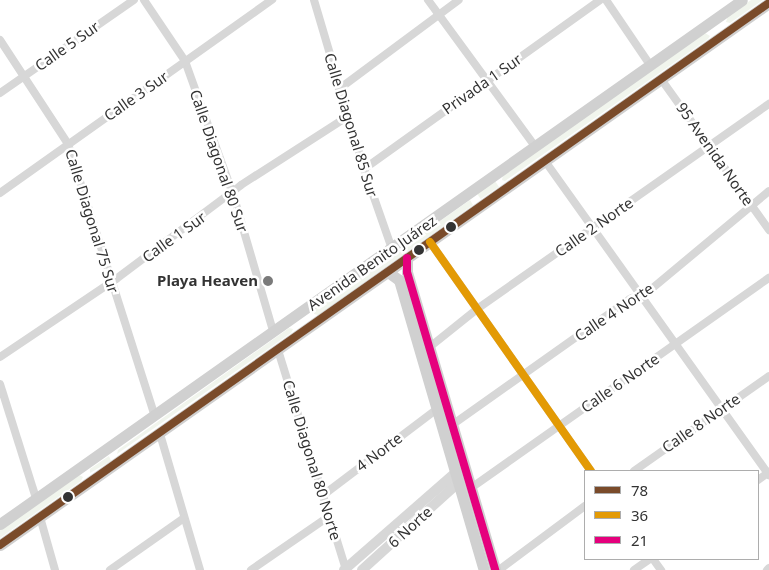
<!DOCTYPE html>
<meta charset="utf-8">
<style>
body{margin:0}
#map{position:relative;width:769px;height:570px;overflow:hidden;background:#fff;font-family:"Noto Sans",sans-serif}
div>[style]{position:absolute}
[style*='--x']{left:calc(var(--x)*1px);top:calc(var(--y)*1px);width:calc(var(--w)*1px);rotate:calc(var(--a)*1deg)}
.green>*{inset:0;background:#f1f5ed;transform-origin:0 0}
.minor>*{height:8px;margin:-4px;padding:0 4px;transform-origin:4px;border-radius:4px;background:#d7d7d7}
.tertiary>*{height:10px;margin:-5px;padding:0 5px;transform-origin:5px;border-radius:5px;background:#d7d7d7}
.secondary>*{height:11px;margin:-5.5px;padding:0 5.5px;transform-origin:5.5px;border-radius:5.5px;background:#d0d0d0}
.bus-1>*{height:8px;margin:-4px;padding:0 4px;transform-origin:4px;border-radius:4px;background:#7a4b2a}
.bus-2>*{height:8px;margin:-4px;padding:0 4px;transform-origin:4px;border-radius:4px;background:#e39a05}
.bus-3>*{height:8px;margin:-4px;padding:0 4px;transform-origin:4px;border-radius:4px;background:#e5007d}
.dots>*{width:14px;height:14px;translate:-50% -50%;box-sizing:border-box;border:2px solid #fff;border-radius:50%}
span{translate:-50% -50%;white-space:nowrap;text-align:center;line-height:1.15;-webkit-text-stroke:5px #fff;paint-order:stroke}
.street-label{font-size:15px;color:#333}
.poi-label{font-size:15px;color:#333;font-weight:700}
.right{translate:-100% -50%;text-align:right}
.legend{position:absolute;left:584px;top:470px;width:175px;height:90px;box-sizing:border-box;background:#fff;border:1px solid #adadad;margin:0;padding:6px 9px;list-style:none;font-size:15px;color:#333}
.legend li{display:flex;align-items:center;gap:10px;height:25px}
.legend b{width:25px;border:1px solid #adadad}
</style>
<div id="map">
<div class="green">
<i style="clip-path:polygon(751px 0,763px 0,730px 23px,726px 22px,728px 16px)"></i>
<i style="clip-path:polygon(705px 33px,710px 36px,708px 39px,505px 181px,502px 180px,503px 175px)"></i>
<i style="left:495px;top:181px;width:7px;height:22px;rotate:56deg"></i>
<i style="clip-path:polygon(470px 200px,473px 205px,318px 315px,314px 314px,315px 309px)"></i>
<i style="clip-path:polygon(289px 328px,293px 329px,291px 333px,117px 454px,118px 450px)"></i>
<i style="clip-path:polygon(109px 456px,111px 461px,90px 473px,90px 469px)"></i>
<i style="clip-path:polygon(79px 475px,83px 477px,81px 481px,0 538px,0 530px)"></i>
</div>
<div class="minor">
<i style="--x:144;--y:0;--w:73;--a:56.1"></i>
<i style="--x:185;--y:61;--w:141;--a:70.2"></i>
<i style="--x:233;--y:194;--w:143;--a:73.7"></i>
<i style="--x:314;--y:0;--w:176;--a:73.5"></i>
<i style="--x:364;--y:169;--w:85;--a:70.7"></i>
<i style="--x:428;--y:0;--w:181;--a:53.8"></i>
<i style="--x:606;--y:0;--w:78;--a:55.9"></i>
<i style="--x:0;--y:40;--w:124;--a:56.8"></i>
<i style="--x:68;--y:144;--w:286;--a:72.3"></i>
<i style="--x:661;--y:79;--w:186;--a:54.4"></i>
<i style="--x:339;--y:89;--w:149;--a:-36.6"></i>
<i style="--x:0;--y:93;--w:163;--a:-34.8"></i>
<i style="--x:545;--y:161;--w:386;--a:54.5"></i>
<i style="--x:364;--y:169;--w:290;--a:-35.6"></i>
<i style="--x:0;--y:193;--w:334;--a:-35.4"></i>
<i style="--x:430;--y:242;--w:280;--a:54.9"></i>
<i style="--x:278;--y:350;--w:230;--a:72.8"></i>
<i style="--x:426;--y:350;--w:65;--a:-38.8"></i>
<i style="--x:477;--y:309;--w:357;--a:-35.1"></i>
<i style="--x:0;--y:357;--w:140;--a:-33.9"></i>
<i style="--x:116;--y:279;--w:156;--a:-36.9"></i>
<i style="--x:241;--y:185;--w:126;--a:-32.7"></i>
<i style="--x:0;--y:384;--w:120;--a:72.5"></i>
<i style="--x:452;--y:425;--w:218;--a:-35.3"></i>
<i style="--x:630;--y:299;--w:21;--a:-23"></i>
<i style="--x:649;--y:291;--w:156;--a:-39.8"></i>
<i style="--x:160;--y:434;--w:142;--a:73.6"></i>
<i style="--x:634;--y:471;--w:165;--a:-35.1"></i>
<i style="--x:758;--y:480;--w:14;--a:-36"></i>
<i style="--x:471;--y:488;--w:365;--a:-35.2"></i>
<i style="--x:322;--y:496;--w:144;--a:-37.1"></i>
<i style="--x:40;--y:517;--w:55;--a:74.2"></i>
<i style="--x:653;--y:559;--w:14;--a:54"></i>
<i style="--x:110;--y:570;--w:90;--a:-35.1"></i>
<i style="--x:251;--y:570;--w:93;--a:-34.5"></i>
<i style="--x:499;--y:570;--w:107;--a:-36.7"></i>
<i style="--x:634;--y:570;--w:19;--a:-35"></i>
<i style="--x:767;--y:570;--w:3;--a:-45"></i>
</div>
<div class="tertiary">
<i style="--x:344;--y:570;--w:147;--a:-41.1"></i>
<i style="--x:362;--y:570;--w:130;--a:-42.2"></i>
</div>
<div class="secondary">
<i style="--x:407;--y:258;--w:14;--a:90"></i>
<i style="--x:407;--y:272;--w:311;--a:73.5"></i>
<i style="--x:388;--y:272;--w:14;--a:36"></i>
<i style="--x:399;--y:280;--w:302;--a:73.7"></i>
<i style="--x:0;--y:524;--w:908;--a:-35.23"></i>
<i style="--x:0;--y:545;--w:941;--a:-35.18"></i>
</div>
<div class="bus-1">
<i style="--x:0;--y:545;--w:941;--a:-35.18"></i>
</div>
<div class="bus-2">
<i style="--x:430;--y:242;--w:280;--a:54.9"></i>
</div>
<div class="bus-3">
<i style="--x:407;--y:258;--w:14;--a:90"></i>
<i style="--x:407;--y:272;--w:311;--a:73.5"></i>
</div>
<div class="dots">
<i style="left:451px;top:227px;background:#333"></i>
<i style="left:419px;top:250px;background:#333"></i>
<i style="left:268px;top:281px;background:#7a7a7a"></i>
<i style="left:68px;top:497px;background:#333"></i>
</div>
<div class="street-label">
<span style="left:67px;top:46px;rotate:-35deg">Calle 5 Sur</span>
<span style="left:482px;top:84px;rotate:-35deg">Privada 1 Sur</span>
<span style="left:136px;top:96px;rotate:-35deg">Calle 3 Sur</span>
<span style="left:351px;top:125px;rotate:73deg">Calle Diagonal 85 Sur</span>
<span style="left:715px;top:154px;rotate:55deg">95 Avenida Norte</span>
<span style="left:219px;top:161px;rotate:71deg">Calle Diagonal 80 Sur</span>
<span style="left:92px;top:221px;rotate:73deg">Calle Diagonal 75 Sur</span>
<span style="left:594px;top:227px;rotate:-35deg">Calle 2 Norte</span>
<span style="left:174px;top:237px;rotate:-36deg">Calle 1 Sur</span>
<span style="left:372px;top:263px;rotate:-35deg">Avenida Benito Juárez</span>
<span style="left:614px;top:312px;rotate:-34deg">Calle 4 Norte</span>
<span style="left:620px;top:383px;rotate:-35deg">Calle 6 Norte</span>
<span style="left:701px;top:423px;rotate:-35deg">Calle 8 Norte</span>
<span style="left:379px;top:452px;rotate:-37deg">4 Norte</span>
<span style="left:312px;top:460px;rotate:73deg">Calle Diagonal 80 Norte</span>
<span style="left:410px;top:527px;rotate:-42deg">6 Norte</span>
</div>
<div class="poi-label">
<span class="right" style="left:258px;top:281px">Playa Heaven</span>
</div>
<ul class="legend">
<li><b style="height:6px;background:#7a4b2a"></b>78</li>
<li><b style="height:6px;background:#e39a05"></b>36</li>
<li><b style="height:6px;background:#e5007d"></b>21</li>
</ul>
</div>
